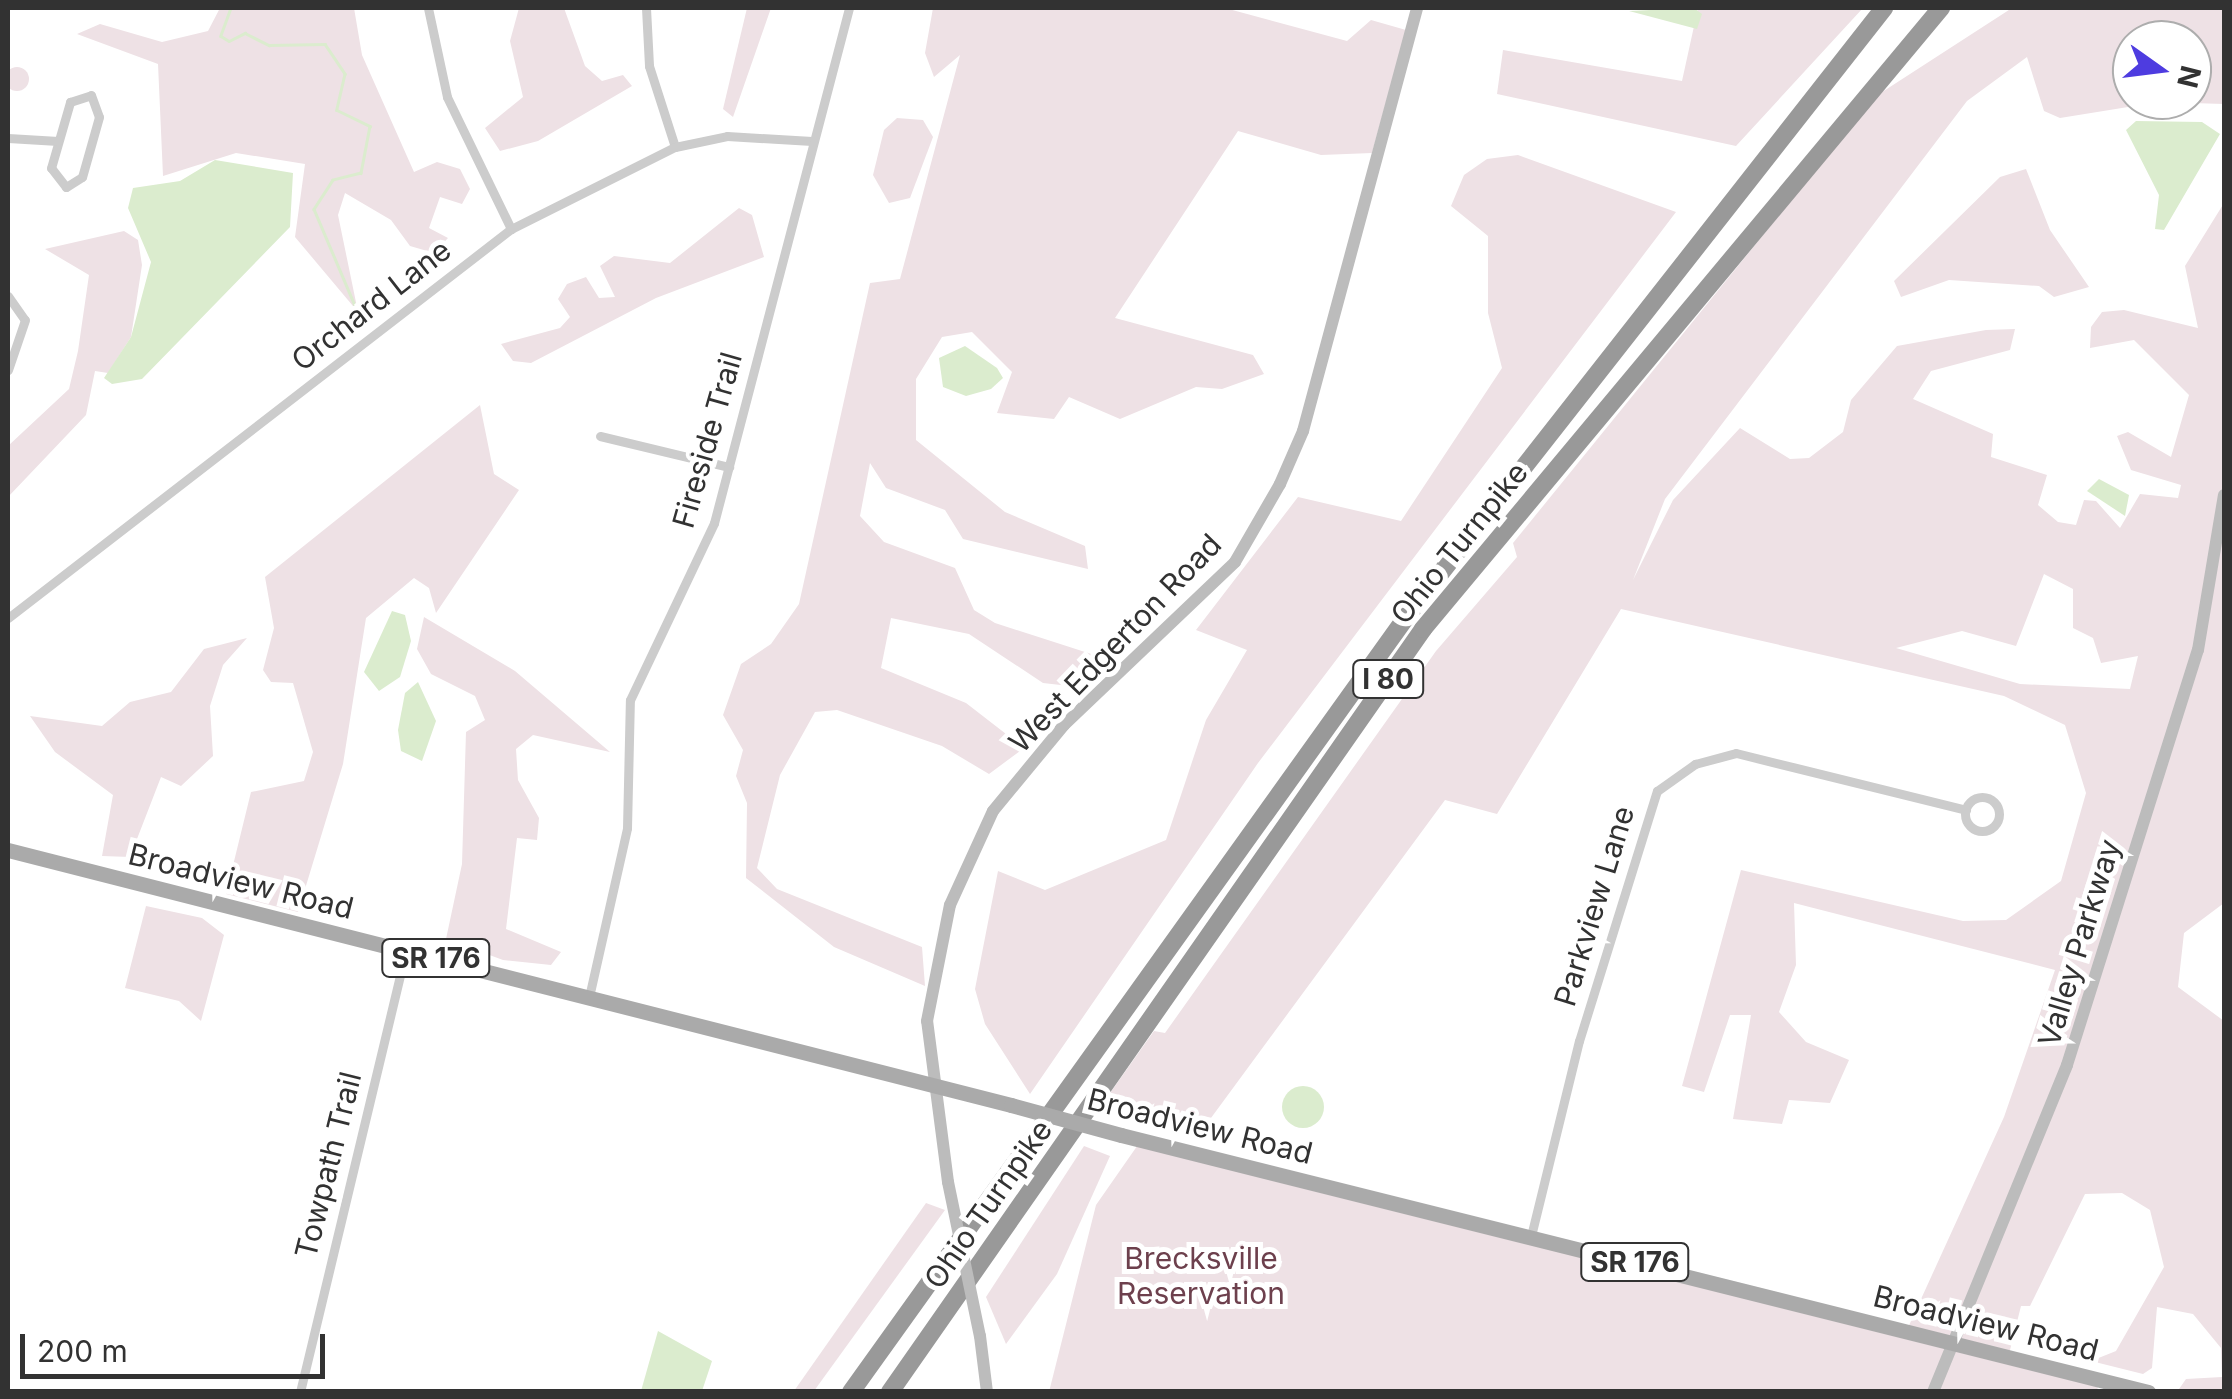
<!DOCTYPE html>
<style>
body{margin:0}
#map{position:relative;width:2232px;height:1399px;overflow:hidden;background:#fff;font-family:Inter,sans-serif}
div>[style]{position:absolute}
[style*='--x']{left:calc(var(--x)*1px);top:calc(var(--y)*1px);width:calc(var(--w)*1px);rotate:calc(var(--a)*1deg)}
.green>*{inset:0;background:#eee1e5}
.round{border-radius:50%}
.water>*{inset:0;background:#dbecce}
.stream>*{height:2.5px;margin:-1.25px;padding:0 1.25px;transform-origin:1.25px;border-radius:1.25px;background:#dbecce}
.street>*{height:9px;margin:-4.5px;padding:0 4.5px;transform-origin:4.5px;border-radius:4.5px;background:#ccc}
.street>.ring{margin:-4.5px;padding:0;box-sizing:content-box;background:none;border:9px solid #ccc;border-radius:50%}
.secondary>*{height:12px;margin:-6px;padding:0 6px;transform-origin:6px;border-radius:6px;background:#bcbcbc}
.primary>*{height:15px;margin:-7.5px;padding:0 7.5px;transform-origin:7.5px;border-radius:7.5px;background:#aaa}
.highway>*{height:18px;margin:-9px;padding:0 9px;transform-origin:9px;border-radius:9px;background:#999}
.secondary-bridge>*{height:12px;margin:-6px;padding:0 6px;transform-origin:6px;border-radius:6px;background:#bcbcbc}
.primary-bridge>*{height:15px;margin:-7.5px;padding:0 7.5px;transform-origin:7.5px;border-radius:7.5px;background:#aaa}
span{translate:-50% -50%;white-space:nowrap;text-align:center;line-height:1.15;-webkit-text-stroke:10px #fff;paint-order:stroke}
.shield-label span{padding:2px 8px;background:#fff;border:2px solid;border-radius:8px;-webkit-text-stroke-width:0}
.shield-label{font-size:28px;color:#323232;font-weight:700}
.street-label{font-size:30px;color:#323232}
.park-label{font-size:30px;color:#6d404d}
.frame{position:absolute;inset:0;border:10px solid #323232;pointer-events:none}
.north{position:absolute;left:2112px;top:20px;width:100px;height:100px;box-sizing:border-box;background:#fff;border:2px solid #adadad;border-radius:50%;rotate:104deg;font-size:28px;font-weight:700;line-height:40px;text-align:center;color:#323232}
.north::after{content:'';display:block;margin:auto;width:35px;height:45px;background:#4e3ce0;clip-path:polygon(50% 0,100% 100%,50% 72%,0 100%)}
.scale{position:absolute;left:20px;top:1334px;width:305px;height:45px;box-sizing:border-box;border:5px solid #323232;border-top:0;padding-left:12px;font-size:30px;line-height:35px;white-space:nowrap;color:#323232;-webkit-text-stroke:8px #fff;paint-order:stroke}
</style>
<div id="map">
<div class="green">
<i style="clip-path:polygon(220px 8px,354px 8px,362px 55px,414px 172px,437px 162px,460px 169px,470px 189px,462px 204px,440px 197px,429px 228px,448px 238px,434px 253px,410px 246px,391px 220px,345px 193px,338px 215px,358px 312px,295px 237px,305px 164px,236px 153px,163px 176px,158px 64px,77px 34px,100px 24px,162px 42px,208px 31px)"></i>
<i style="clip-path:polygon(519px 8px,564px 8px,585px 66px,602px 81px,623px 75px,632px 86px,538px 141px,500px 151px,485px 128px,523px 97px,510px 41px)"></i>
<i style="clip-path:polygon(747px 8px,771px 8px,733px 117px,723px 109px)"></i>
<i style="clip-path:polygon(933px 8px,1225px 8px,1347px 41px,1371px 20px,1406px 30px,1372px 153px,1321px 155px,1238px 131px,1115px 318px,1253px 355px,1264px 374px,1222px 389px,1196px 387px,1120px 419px,1069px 397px,1054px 419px,997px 413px,1012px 372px,972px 332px,942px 337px,916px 379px,916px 440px,1005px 512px,1085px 546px,1088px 569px,963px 539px,945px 510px,886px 488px,870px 463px,860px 516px,884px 542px,955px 568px,974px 610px,995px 623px,1113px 661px,1087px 688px,1043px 683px,969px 634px,891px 618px,881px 668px,966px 703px,1024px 748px,989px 774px,942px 746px,837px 710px,815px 712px,780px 775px,757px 868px,777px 889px,922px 947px,925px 986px,834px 947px,746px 878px,747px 803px,736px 776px,743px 750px,723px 715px,741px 664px,771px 644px,799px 604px,870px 283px,900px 279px,960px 55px,934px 77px,925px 53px)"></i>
<i style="clip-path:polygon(1698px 8px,1863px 8px,1736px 146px,1497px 94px,1503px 50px,1682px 81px)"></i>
<i style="clip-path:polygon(evenodd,2012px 8px,2224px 8px,2224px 104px,2159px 102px,2060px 118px,2044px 111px,2027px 57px,1967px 101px,1665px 499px,1633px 580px,1673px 500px,1740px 428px,1790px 459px,1809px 458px,1843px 432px,1851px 400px,1897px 346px,1986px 330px,2015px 329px,2010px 350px,1931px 371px,1913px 399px,1993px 434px,1991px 457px,2047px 475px,2038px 505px,2058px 522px,2076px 525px,2084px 500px,2096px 501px,2120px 528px,2140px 494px,2178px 498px,2181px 485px,2131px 470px,2117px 436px,2128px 432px,2171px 457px,2189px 395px,2134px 340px,2090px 348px,2091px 327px,2102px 312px,2124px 310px,2198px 328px,2185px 266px,2224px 203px,2224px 903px,2184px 933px,2178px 987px,2224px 1021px,2224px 1391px,2179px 1389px,2186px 1379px,2222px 1377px,2221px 1348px,2193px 1314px,2157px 1307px,2152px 1368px,2143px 1374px,2091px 1361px,2116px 1351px,2164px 1267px,2150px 1210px,2122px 1193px,2085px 1194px,2030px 1306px,2021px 1306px,2008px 1358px,2099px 1382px,2097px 1391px,1049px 1392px,1096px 1205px,1142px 1139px,1906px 1332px,2004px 1117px,2055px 970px,1794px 903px,1796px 965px,1779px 1012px,1806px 1042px,1849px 1060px,1830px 1103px,1789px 1100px,1782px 1124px,1733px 1119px,1751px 1015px,1730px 1015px,1704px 1092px,1682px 1086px,1741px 870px,1963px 921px,2006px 920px,2061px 881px,2086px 793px,2065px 725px,2004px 696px,1621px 609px,1497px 814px,1445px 800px,1197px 1137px,1098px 1110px,1154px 1031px,1165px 1033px,1436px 651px,1517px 557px,1513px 543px,1876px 96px,2012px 8px,2132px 40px,2192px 40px,2192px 100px,2132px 100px,2132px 40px,2012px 8px,2044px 574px,2073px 589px,2073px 628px,2093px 638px,2101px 663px,2138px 656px,2130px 689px,2020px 684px,1896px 648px,1962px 631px,2016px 646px,2044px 574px)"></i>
<i class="round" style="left:5px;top:67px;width:24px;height:24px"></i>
<i style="clip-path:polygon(897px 118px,923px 120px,933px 137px,910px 198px,889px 203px,873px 175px,884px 130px)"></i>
<i style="clip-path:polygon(1518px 155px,1676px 212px,1258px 763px,1030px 1094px,985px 1024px,975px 989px,998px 871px,1045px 890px,1166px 840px,1206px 720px,1247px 650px,1196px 630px,1298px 497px,1401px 521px,1502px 368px,1488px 313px,1488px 236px,1451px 206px,1464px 175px,1487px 159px)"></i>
<i style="clip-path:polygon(2026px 169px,2050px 230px,2089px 287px,2054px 297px,2039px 286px,1949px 280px,1901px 297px,1894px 281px,2000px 177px)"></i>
<i style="clip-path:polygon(739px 208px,752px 215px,764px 257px,656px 298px,531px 363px,513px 361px,501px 344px,560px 328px,570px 317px,558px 299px,567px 284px,586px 277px,599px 298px,615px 297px,600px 266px,614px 256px,670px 263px)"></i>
<i style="clip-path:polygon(124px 231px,138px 240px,142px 265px,131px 337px,108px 373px,95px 371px,86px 415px,8px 497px,8px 446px,69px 389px,78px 351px,89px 275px,45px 249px)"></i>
<i style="clip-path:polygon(480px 405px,494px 474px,519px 490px,436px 613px,429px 588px,414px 578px,366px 618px,343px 764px,298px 912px,226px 894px,251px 792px,304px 781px,313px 752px,293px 683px,271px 682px,263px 670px,274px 628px,265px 577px)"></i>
<i style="clip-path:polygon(424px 617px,515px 671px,610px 752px,533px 735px,516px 749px,518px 780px,539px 818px,537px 840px,517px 838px,506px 929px,561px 952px,551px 965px,503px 960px,446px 939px,462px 864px,466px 732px,485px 720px,475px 696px,431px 674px,417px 649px)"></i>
<i style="clip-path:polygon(247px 638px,223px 665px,210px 706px,213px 756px,181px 786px,161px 777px,130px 857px,102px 856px,113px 795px,55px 752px,30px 716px,102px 726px,130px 702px,171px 692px,204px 649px)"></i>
<i style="clip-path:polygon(146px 906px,202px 918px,224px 935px,201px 1021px,179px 1001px,125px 988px)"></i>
<i style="clip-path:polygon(1084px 1146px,1110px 1156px,1057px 1274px,1006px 1344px,986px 1297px)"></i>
<i style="clip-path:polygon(926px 1203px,945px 1210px,814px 1391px,794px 1391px)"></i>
</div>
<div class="water">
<i style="clip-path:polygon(1694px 8px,1702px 14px,1697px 29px,1629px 11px)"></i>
<i style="clip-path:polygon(2136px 121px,2202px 122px,2220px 134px,2164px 230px,2155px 229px,2159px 195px,2126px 130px)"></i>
<i style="clip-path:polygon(215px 160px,293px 173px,290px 227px,142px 379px,112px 384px,104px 378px,131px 337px,151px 262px,128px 208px,133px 188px,180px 181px)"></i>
<i style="clip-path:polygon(965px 346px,997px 368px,1003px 378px,991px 389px,966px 396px,943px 387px,939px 358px)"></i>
<i style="clip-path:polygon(2099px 479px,2129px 495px,2125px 516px,2087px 491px)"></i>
<i style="clip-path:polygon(392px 611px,405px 615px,411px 641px,400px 677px,379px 691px,364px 672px)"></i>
<i style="clip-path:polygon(418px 682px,436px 721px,422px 761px,401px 751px,398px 730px,405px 693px)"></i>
<i class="round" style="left:1282px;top:1086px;width:42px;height:42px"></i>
<i style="clip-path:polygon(658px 1331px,712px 1361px,702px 1391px,641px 1391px)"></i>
</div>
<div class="stream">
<i style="--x:231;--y:8;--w:30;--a:110"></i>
<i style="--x:221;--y:36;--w:9;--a:32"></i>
<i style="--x:229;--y:41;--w:18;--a:-27"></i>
<i style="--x:245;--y:33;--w:27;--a:27"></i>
<i style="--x:269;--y:45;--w:56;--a:-1"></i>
<i style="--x:325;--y:44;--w:36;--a:56"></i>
<i style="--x:345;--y:74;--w:37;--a:103"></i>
<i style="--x:337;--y:110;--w:37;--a:26"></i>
<i style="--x:370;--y:126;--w:48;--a:100.8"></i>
<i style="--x:361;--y:173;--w:29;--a:166"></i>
<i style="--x:333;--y:180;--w:35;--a:123"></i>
<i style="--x:314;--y:209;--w:115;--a:67"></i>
</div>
<div class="street">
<i style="--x:428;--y:8;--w:91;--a:77.9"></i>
<i style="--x:447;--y:97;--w:147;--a:64.1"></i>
<i style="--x:646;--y:8;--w:58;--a:87"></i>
<i style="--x:649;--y:66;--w:85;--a:72.2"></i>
<i style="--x:91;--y:95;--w:23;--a:70"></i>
<i style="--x:99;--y:117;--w:62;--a:105.8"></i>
<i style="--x:82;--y:177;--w:19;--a:148"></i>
<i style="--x:66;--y:187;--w:24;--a:-128"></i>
<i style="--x:51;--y:168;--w:69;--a:-73.9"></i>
<i style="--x:70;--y:102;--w:22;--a:-18"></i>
<i style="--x:8;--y:138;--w:50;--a:3.4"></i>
<i style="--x:8;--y:296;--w:29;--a:55"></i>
<i style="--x:25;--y:320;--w:53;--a:108.8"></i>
<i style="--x:600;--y:436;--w:133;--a:13.5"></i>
<i style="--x:8;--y:618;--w:636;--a:-37.72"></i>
<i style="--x:511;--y:229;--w:183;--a:-26.6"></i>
<i style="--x:675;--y:147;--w:53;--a:-11.9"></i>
<i style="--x:727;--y:136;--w:85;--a:3.4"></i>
<i class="ring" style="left:1965px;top:797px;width:25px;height:25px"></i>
<i style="--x:589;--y:997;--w:173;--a:-77.3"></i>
<i style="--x:627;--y:828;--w:128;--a:-88.7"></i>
<i style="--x:630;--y:700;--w:196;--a:-64.6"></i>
<i style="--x:714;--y:523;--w:532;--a:-75.31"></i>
<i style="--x:1531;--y:1236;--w:201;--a:-76.2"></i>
<i style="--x:1579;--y:1041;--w:262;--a:-72.7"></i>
<i style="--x:1657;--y:791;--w:47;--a:-35.4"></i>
<i style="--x:1695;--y:764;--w:42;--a:-15"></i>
<i style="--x:1736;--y:753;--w:237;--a:13.9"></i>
<i style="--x:300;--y:1392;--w:454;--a:-76.5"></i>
</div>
<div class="secondary">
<i style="--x:948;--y:1182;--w:162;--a:-97.4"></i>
<i style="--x:927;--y:1021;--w:118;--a:-78.8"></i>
<i style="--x:950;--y:905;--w:103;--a:-65.4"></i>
<i style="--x:993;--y:811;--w:112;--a:-50.5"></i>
<i style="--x:1064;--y:725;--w:236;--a:-43.6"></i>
<i style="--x:1235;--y:562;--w:90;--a:-60"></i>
<i style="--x:1280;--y:484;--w:58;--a:-66.5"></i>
<i style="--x:1303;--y:431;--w:438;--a:-74.9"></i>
<i style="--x:980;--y:1336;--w:56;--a:82.9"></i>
<i style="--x:1933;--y:1392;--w:353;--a:-67.7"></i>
<i style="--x:2067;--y:1065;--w:435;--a:-72.5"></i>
<i style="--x:2198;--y:650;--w:157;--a:-80.5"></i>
</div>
<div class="primary">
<i style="--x:8;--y:850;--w:1035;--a:14.26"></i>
<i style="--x:1121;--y:1135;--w:1059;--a:14.05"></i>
</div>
<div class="highway">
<i style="--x:851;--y:1392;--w:955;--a:-54.38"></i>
<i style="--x:1407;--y:616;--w:773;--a:-51.88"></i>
<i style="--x:890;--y:1392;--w:931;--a:-55.06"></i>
<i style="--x:1423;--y:629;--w:809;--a:-50.17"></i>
</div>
<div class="secondary-bridge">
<i style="--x:948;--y:1182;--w:157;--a:78.3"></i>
</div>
<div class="primary-bridge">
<i style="--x:1011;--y:1105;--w:114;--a:15.3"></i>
</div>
<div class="shield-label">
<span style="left:1388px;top:679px">I 80</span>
<span style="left:436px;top:958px">SR 176</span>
<span style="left:1635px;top:1262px">SR 176</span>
</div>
<div class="street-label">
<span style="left:371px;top:305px;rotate:-38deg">Orchard Lane</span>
<span style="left:707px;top:440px;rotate:-74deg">Fireside Trail</span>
<span style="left:1459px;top:543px;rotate:-51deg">Ohio Turnpike</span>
<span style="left:1115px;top:643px;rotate:-46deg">West Edgerton Road</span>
<span style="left:241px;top:881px;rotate:14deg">Broadview Road</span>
<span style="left:1594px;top:906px;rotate:-73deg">Parkview Lane</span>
<span style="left:2079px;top:943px;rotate:-73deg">Valley Parkway</span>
<span style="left:1200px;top:1126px;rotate:14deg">Broadview Road</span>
<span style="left:328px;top:1165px;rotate:-76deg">Towpath Trail</span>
<span style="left:988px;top:1204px;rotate:-55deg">Ohio Turnpike</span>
<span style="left:1986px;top:1323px;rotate:14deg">Broadview Road</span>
</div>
<div class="park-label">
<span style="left:1201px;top:1275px">Brecksville<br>Reservation</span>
</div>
<div class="frame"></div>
<div class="north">N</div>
<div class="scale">200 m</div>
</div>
